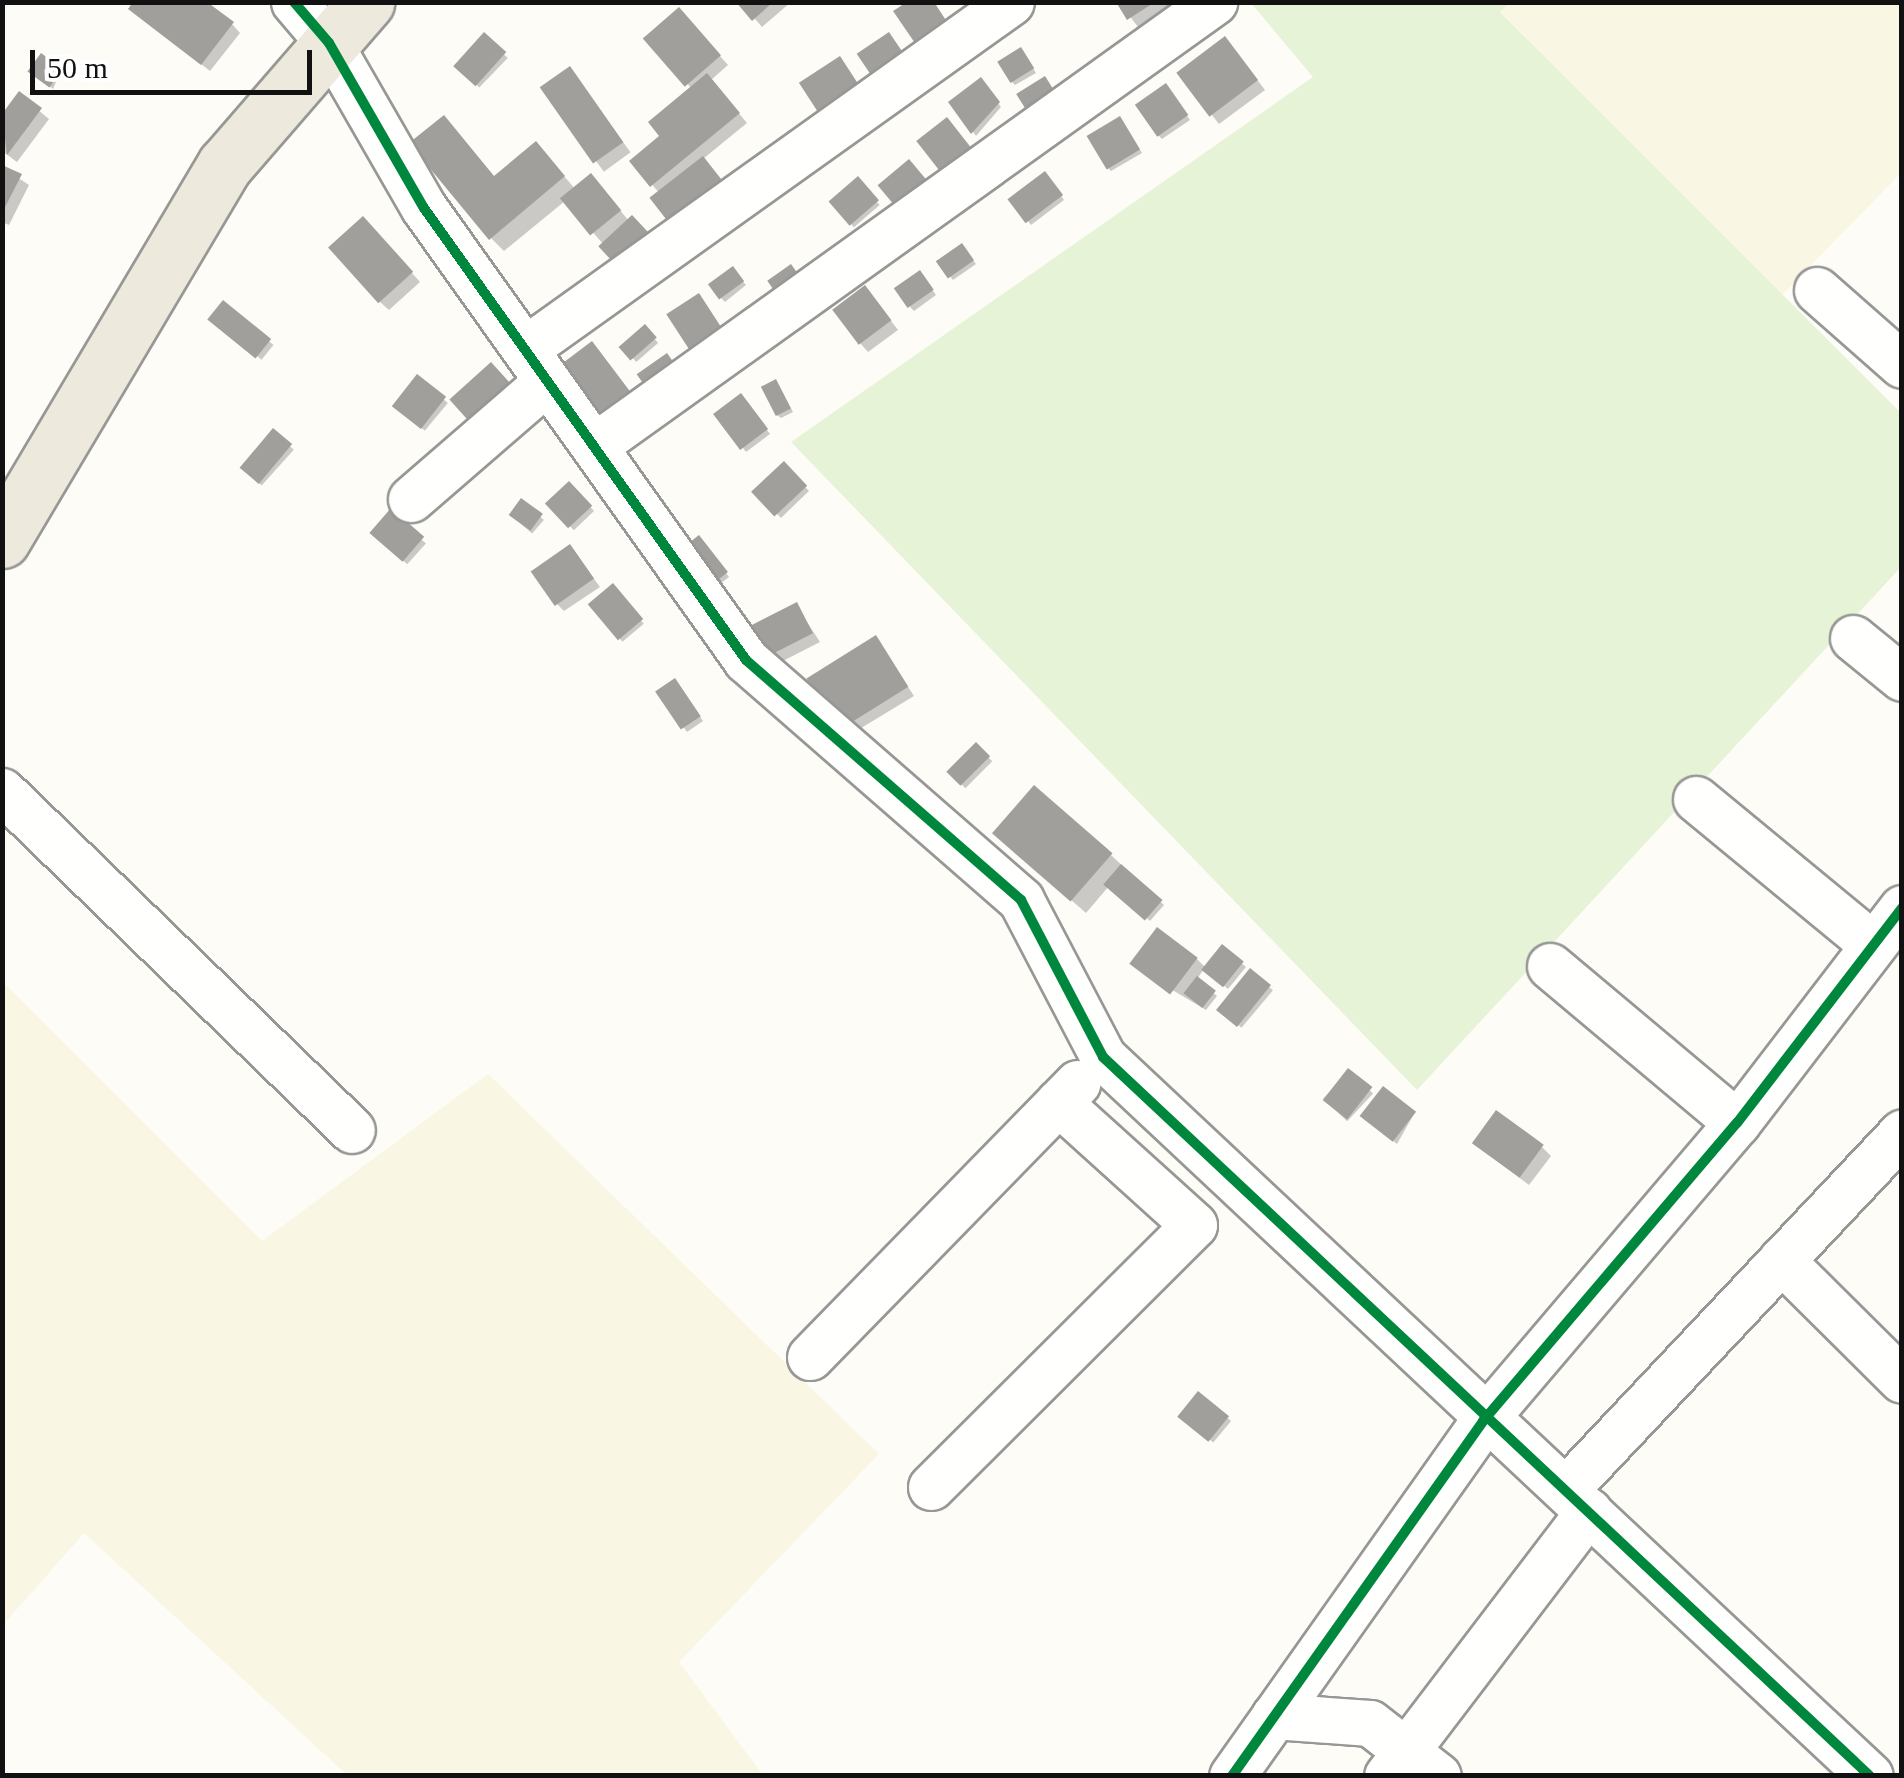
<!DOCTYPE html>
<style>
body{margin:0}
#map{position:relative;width:1904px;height:1778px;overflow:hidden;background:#fdfcf7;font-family:"Times New Roman",serif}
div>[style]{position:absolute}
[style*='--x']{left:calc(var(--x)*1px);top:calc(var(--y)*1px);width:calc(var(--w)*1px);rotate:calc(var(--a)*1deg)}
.farmland>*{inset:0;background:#f9f7e4}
.green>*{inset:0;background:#e7f3d7}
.shadow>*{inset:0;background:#0003;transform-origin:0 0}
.building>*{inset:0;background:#a19f9c;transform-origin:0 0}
.roads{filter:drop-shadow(2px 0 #979795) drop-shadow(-2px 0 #979795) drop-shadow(0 2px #979795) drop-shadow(0 -2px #979795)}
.minor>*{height:45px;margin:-22.5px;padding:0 22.5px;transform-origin:22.5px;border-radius:22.5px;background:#fffffe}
.major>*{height:55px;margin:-27.5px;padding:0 27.5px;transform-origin:27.5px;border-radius:27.5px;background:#ede9dc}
.cycleway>*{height:10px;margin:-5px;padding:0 5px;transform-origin:5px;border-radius:5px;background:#00873e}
span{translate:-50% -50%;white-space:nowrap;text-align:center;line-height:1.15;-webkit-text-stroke:10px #fff;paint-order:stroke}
.frame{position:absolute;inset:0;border:5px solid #111;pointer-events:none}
.scale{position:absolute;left:30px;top:50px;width:282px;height:45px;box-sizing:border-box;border:5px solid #111;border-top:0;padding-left:12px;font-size:30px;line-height:35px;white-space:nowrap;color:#111;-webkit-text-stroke:8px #fff;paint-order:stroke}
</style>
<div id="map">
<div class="farmland">
<i style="clip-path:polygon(1509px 2px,1901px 3px,1901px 173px,1780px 297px,1500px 11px)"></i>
<i style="clip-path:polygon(3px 982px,262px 1241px,488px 1074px,879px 1454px,679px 1662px,763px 1775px,347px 1775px,84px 1533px,3px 1625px)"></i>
</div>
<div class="green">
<i style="clip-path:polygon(1251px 3px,1509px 3px,1500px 12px,1901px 413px,1901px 567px,1417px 1090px,791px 442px,1313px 77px)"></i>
</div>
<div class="shadow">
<i style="clip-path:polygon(740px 2px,791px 2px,762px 27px)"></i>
<i style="clip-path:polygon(1119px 2px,1176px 2px,1138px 27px)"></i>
<i style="clip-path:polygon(140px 17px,232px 24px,240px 33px,210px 71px)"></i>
<i style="clip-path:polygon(687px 19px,728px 65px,711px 80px,747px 123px,660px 194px,633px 162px,663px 137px,692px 89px,647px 39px)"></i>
<i style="left:484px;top:35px;width:33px;height:41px;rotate:44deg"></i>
<i style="clip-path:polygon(1233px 48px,1265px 90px,1219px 124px,1179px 73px)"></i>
<i style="clip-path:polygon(1024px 54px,1036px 73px,1015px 85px,1012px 82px)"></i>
<i style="left:570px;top:69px;width:103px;height:33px;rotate:54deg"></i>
<i style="clip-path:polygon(61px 70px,53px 89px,34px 74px)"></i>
<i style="clip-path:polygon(984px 84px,1001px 107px,976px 136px,951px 103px)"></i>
<i style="clip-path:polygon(1169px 90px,1190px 120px,1162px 139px,1158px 135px)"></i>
<i style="clip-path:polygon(20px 95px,49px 119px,17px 162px,2px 151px,2px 118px)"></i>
<i style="clip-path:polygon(1123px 122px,1142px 153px,1111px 171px,1108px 168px)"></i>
<i style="clip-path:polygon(549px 158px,575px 189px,599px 185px,629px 221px,604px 245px,565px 201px,504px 251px,491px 238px,495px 178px)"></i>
<i style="clip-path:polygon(2px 167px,29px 185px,9px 225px,2px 222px)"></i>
<i style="clip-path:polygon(1048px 177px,1064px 200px,1031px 225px,1011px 199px)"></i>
<i style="left:858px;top:180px;width:33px;height:34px;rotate:49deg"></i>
<i style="clip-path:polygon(372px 228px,420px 282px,389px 310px,380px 302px)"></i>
<i style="clip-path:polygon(965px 250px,976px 264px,953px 280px,939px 262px)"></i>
<i style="clip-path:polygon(732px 269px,746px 285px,725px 302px,721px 298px)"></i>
<i style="clip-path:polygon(923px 277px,936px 295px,914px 311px,910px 307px)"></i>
<i style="clip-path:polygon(873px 297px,898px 330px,868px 352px,860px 343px)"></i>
<i style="left:223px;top:304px;width:65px;height:19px;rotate:39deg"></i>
<i style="left:645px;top:328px;width:20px;height:29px;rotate:49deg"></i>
<i style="left:418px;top:378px;width:39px;height:36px;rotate:40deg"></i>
<i style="clip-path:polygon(779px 386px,793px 412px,781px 418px,777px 415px)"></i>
<i style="clip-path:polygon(745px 400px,770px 434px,746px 452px,743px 448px)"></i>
<i style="left:273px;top:431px;width:28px;height:48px;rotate:42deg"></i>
<i style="left:784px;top:465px;width:36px;height:39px;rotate:46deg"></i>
<i style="left:569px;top:485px;width:36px;height:28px;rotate:46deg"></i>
<i style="left:522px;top:501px;width:29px;height:18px;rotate:41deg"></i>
<i style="left:391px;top:512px;width:47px;height:28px;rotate:42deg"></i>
<i style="clip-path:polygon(703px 542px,729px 577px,707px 594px)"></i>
<i style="clip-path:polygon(570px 547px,600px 587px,564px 611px,556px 603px)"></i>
<i style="left:613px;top:587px;width:48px;height:28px;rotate:50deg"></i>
<i style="clip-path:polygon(796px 605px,820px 642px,775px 665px,767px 657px)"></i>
<i style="clip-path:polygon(876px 638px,914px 696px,848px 736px,839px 728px)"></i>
<i style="clip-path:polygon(678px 684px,703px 721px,687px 732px,658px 692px)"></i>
<i style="left:976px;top:745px;width:23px;height:38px;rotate:45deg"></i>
<i style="clip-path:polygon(1009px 846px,1111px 855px,1164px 905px,1150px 921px,1109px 886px,1086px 913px)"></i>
<i style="clip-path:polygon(1223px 947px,1246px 967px,1228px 989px,1204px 969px,1197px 979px,1217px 996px,1206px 1010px,1142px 972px,1197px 959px,1206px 968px)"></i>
<i style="left:1250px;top:971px;width:30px;height:49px;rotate:40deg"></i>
<i style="left:1349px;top:1071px;width:33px;height:38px;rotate:43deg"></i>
<i style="clip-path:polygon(1414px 1114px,1397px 1144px,1367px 1120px)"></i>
<i style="clip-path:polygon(1542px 1147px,1551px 1156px,1529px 1185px,1484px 1151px)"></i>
<i style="left:1199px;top:1394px;width:42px;height:28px;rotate:40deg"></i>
</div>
<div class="building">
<i style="clip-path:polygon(133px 2px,207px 2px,234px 22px,201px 65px,128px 9px)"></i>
<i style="clip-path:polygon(736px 2px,773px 2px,752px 21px)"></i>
<i style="clip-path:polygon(907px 2px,934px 2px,951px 28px,919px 49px,893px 11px)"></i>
<i style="clip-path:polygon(1116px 2px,1155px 2px,1127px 20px)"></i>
<i style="left:679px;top:7px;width:64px;height:48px;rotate:49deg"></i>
<i style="left:484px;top:32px;width:30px;height:46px;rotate:42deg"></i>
<i style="left:889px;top:32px;width:32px;height:39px;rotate:56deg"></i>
<i style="left:1225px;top:36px;width:55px;height:61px;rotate:53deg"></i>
<i style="left:1021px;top:47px;width:25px;height:28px;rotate:58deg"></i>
<i style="left:41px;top:53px;width:27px;height:23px;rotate:36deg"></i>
<i style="left:840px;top:56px;width:49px;height:49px;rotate:57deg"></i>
<i style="left:570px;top:66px;width:93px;height:37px;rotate:55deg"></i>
<i style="clip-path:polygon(707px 73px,740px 113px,650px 187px,629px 161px,659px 136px,648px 122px)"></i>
<i style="left:1045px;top:76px;width:31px;height:34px;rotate:58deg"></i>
<i style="clip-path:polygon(981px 77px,1000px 102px,971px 134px,948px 102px)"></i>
<i style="left:1166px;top:83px;width:39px;height:38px;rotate:55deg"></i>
<i style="clip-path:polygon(19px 91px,42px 108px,7px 155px,2px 114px)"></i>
<i style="clip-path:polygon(444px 115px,494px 176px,536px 141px,565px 176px,489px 240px,409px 143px)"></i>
<i style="left:1120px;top:116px;width:39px;height:39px;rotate:59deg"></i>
<i style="left:947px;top:117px;width:49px;height:39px;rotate:52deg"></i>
<i style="left:703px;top:156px;width:36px;height:68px;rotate:52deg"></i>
<i style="left:909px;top:159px;width:42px;height:41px;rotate:50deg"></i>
<i style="clip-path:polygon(2px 165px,22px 174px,2px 213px)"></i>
<i style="left:1045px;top:171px;width:30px;height:47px;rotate:53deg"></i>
<i style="left:591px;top:173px;width:48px;height:40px;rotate:51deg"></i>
<i style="left:858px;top:176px;width:32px;height:39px;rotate:49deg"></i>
<i style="left:632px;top:215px;width:34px;height:46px;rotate:47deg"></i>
<i style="left:363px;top:216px;width:75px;height:47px;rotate:48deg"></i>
<i style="left:962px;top:243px;width:21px;height:32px;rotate:55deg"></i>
<i style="left:791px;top:264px;width:24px;height:29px;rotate:55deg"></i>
<i style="left:733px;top:266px;width:19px;height:31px;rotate:54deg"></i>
<i style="left:920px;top:270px;width:24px;height:32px;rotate:55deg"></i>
<i style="left:865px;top:285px;width:44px;height:41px;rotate:53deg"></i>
<i style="left:699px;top:293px;width:55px;height:39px;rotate:57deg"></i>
<i style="left:223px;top:300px;width:62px;height:25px;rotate:39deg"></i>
<i style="left:645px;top:324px;width:18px;height:35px;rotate:49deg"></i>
<i style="left:592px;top:341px;width:79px;height:44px;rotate:53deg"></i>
<i style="left:667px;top:353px;width:24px;height:37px;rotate:55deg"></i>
<i style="left:491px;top:362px;width:38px;height:56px;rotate:48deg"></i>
<i style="left:417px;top:374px;width:37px;height:41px;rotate:38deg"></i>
<i style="left:776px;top:379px;width:33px;height:17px;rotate:63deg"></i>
<i style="left:741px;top:393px;width:45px;height:35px;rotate:53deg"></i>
<i style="left:273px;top:428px;width:25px;height:52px;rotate:40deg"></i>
<i style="left:784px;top:461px;width:34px;height:45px;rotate:47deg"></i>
<i style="left:569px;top:481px;width:34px;height:33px;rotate:47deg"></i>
<i style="left:521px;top:498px;width:27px;height:21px;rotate:36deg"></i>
<i style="left:391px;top:508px;width:44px;height:33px;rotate:41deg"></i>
<i style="left:699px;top:535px;width:47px;height:32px;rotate:52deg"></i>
<i style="left:570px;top:544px;width:42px;height:48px;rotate:55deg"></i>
<i style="left:613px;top:583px;width:47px;height:33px;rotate:50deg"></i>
<i style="left:797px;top:602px;width:35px;height:55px;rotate:63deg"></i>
<i style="left:876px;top:635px;width:61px;height:82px;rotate:58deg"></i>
<i style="left:675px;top:678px;width:46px;height:24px;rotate:56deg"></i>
<i style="left:976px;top:742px;width:20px;height:42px;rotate:45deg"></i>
<i style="left:1034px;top:785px;width:104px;height:64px;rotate:41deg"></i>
<i style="left:1121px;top:864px;width:55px;height:27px;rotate:41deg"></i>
<i style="left:1157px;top:927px;width:51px;height:46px;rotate:37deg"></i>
<i style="left:1222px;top:944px;width:28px;height:33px;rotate:39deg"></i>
<i style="left:1250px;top:968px;width:27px;height:54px;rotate:39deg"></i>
<i style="left:1197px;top:976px;width:24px;height:22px;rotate:38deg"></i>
<i style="left:1348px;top:1068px;width:31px;height:41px;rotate:38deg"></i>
<i style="left:1383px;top:1086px;width:42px;height:38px;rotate:38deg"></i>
<i style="left:1496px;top:1110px;width:59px;height:41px;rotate:36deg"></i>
<i style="left:1198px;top:1391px;width:40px;height:33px;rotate:39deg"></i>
</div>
<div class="roads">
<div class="minor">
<i style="--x:294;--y:2;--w:54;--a:49.5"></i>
<i style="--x:329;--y:43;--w:190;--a:60.1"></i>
<i style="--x:424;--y:208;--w:555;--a:54.53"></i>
<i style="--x:746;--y:660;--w:365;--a:41.1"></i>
<i style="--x:1021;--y:900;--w:177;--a:62.4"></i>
<i style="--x:1103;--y:1057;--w:1051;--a:43.15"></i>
<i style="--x:1817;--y:290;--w:113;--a:41.4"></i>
<i style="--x:525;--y:349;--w:597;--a:-35.53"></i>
<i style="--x:594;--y:446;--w:763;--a:-35.61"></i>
<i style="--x:411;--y:499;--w:180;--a:-40.9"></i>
<i style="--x:1853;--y:638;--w:63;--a:39.2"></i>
<i style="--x:2;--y:791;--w:487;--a:44.1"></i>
<i style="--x:1696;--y:799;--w:229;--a:39.5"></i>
<i style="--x:1550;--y:966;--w:244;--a:40"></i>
<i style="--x:1781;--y:1260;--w:170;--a:44.8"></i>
<i style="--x:810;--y:1357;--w:383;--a:-45.7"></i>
<i style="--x:931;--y:1487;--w:371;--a:-44.9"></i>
<i style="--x:1194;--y:1225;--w:183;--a:-137.9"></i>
<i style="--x:1566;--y:1489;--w:490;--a:-46.7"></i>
<i style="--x:1274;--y:1716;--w:96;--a:4.2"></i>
<i style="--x:1370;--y:1723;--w:86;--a:37.9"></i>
<i style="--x:1232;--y:1776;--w:435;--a:-54.7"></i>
<i style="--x:1483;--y:1421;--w:392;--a:-49.6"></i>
<i style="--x:1737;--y:1123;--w:271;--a:-52.5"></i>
<i style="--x:1387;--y:1776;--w:333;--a:-52.7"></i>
</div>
<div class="major">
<i style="--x:2;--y:540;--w:436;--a:-59.3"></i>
<i style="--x:225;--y:165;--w:216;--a:-49.1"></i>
</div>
</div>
<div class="cycleway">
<i style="--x:294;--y:2;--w:54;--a:49.5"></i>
<i style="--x:329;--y:43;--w:190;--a:60.1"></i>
<i style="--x:424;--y:208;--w:555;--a:54.53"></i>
<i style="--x:746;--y:660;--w:365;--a:41.1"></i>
<i style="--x:1021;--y:900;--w:177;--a:62.4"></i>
<i style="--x:1103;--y:1057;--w:1051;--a:43.15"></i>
<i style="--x:1232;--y:1776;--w:435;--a:-54.7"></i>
<i style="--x:1483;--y:1421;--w:392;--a:-49.6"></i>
<i style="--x:1737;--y:1123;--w:271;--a:-52.5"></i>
</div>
<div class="frame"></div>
<div class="scale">50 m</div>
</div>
